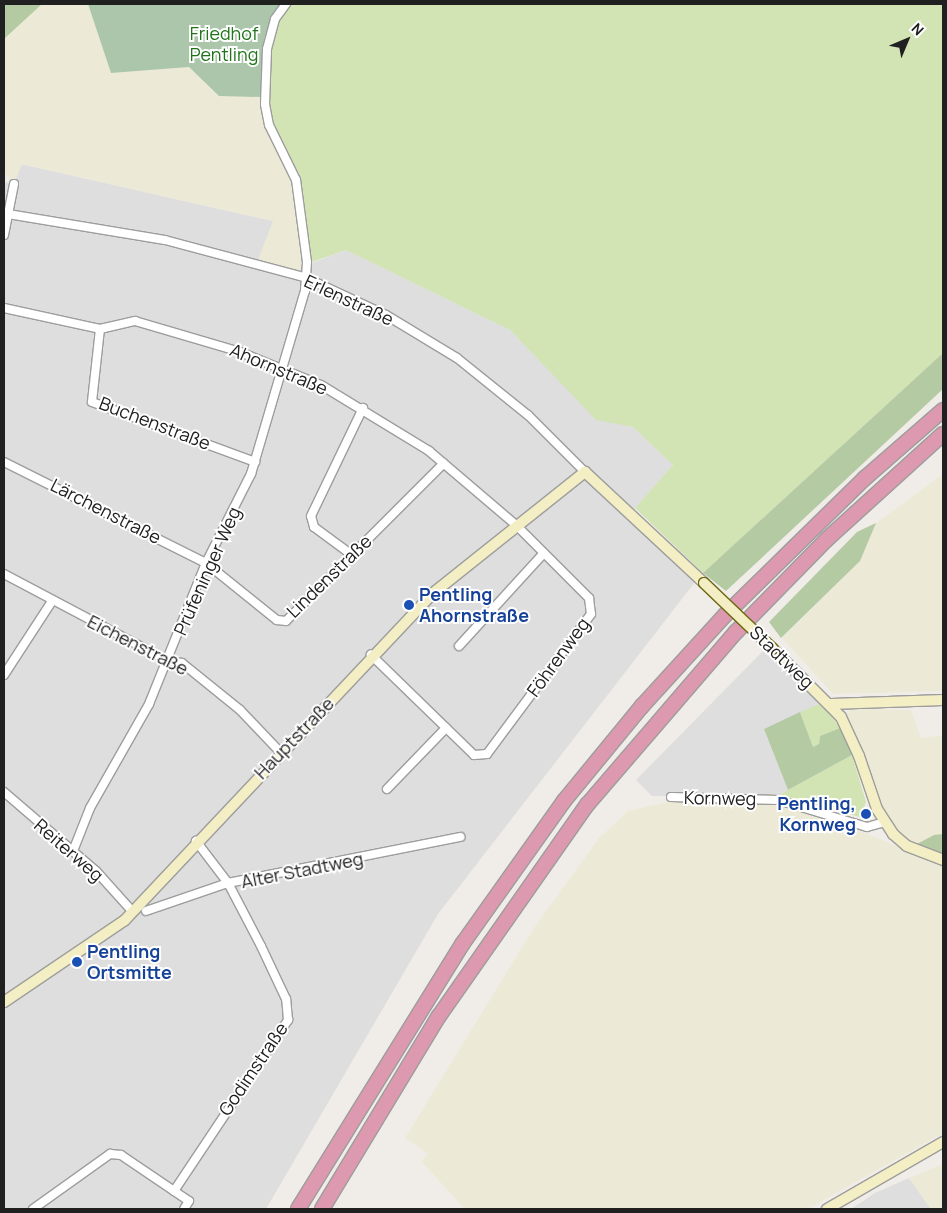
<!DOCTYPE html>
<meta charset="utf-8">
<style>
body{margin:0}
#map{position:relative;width:947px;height:1213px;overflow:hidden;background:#f0ece8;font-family:Manrope,sans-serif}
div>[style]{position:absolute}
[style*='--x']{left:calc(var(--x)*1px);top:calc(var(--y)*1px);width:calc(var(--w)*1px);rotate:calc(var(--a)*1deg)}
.residential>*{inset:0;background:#dedede}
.farmland>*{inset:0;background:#ecead6}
.grass>*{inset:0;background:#d2e3b4}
.forest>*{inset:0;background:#b4caa2}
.cemetery>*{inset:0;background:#acc6ac}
.roads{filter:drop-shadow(1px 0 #9d9d9d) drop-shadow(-1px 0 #9d9d9d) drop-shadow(0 1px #9d9d9d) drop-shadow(0 -1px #9d9d9d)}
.street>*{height:8px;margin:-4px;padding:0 4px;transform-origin:4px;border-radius:4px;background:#fff}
.secondary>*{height:10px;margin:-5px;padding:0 5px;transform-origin:5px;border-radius:5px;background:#f3eec3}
.highway>*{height:14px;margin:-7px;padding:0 7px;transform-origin:7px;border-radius:7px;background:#dd99b0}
.bridges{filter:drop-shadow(1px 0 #6d6912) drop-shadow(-1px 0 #6d6912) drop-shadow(0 1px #6d6912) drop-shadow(0 -1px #6d6912)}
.secondary-bridge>*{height:10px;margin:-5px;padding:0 5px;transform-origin:5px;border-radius:5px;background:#f3eec3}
.dots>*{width:14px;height:14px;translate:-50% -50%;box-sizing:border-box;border:2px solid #fff;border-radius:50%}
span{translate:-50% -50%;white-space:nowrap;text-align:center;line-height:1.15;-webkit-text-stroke:4px #fff;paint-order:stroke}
.park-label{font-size:18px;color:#1f7419}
.street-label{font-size:18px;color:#202020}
.transit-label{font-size:18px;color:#164399;font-weight:700}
.left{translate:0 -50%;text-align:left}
.right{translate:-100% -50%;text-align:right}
.frame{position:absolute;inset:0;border:5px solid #202020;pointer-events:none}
.north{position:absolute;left:882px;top:15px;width:50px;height:50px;-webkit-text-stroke:4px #fff;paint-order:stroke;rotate:45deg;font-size:14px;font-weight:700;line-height:20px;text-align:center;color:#202020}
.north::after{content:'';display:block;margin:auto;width:18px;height:22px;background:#202020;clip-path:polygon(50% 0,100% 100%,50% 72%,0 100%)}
</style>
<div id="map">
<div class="residential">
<i style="clip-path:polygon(21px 164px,273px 221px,309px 264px,346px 250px,510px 330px,596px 419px,633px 427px,673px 465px,627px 518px,695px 582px,438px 914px,266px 1209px,4px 1209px,4px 182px,14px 184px)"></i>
<i style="clip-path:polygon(765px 649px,822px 703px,764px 729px,788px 790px,779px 795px,652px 796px,636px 780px)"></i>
<i style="clip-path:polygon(909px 1178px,931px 1209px,851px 1209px,875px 1193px)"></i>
</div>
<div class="farmland">
<i style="clip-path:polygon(42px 4px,88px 4px,111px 73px,189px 67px,219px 96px,261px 97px,269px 127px,293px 173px,304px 277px,256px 265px,273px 221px,22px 164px,14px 184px,4px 172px,4px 39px)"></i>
<i style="clip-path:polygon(943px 474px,943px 691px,833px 694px,782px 638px,860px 561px,876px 523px)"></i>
<i style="clip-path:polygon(851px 709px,911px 710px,921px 738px,943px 735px,943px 834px,915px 845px,894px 828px,877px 797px,846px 716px)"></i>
<i style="clip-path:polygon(676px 800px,778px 803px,835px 820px,943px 866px,943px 1133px,808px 1209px,465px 1209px,421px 1161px,428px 1154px,405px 1138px,534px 928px,599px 838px,628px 811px)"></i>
<i style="clip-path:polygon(943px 1164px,943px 1209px,931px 1209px,909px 1178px)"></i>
</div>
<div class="grass">
<i style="clip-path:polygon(284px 4px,943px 4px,943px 353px,703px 573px,635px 508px,673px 465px,633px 427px,596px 420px,510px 330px,346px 250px,309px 263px,304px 277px,293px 173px,269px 127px,261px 97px,264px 39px,271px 19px)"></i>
<i style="clip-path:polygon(822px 703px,840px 728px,820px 736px,819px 745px,813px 747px,800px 712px)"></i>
<i style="clip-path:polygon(852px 755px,866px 802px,860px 817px,779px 795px)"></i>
</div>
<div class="forest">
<i style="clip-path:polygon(4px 4px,42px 4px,4px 39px)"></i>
<i style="clip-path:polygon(943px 353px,943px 389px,726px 591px,703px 573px)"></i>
<i style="clip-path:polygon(876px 523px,860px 561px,781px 638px,769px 622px,857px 532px)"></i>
<i style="clip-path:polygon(800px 712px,813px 747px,819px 744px,820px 736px,840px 728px,852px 755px,788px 790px,764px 729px)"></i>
<i style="clip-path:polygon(943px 834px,943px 855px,915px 845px,934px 835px)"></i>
</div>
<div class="cemetery">
<i style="clip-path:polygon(88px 4px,284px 4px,271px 19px,264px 39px,261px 97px,219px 96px,189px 67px,111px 73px)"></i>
</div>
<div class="roads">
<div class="street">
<i style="--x:8;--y:214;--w:159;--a:9.4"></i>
<i style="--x:165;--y:240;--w:144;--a:14.9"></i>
<i style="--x:304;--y:277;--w:90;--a:24.9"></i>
<i style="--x:386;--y:315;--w:83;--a:31.2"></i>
<i style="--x:457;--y:358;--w:91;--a:38.8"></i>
<i style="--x:528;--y:415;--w:81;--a:45"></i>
<i style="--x:4;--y:235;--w:52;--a:-78.9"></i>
<i style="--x:4;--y:308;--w:98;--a:12.3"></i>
<i style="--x:100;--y:329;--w:36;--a:-13"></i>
<i style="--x:135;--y:321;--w:109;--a:16.4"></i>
<i style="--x:240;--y:352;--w:87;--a:22.2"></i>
<i style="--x:321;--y:385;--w:127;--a:31.4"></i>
<i style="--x:429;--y:451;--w:116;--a:40.4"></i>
<i style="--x:517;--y:526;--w:102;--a:45"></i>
<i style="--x:589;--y:598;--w:16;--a:83"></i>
<i style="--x:591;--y:614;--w:174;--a:126.6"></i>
<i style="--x:487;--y:754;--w:13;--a:176"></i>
<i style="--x:474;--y:755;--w:144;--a:-135.8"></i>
<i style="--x:100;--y:329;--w:73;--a:96.3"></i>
<i style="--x:92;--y:402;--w:174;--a:20.2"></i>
<i style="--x:4;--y:462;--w:226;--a:26.6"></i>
<i style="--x:206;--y:563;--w:91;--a:38.8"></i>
<i style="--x:277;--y:620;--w:9;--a:6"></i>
<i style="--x:286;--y:621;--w:223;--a:-45"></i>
<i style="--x:352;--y:555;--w:47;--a:-143.6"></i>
<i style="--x:314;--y:527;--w:11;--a:-105"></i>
<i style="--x:311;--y:516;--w:120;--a:-64.3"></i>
<i style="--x:4;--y:574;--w:186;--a:27.9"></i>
<i style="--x:168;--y:661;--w:14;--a:8"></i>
<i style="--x:182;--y:663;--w:75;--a:39"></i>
<i style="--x:240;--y:710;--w:61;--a:46.3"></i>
<i style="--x:459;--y:646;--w:125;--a:-47.6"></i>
<i style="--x:4;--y:675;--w:88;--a:-57"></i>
<i style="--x:387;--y:789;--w:85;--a:-46"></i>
<i style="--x:4;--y:792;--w:121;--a:40.7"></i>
<i style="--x:96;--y:871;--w:54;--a:48"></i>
<i style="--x:671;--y:797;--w:107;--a:1.6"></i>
<i style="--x:778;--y:800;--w:93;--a:16.9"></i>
<i style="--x:867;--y:827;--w:18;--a:-16"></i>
<i style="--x:73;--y:851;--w:46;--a:-68.4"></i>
<i style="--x:90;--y:808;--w:120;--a:-60.4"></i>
<i style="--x:149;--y:704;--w:152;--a:-68"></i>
<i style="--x:206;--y:563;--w:100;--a:-63.2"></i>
<i style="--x:251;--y:474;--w:191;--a:-73.6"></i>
<i style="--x:305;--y:291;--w:29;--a:-86"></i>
<i style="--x:307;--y:262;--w:83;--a:-97.6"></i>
<i style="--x:296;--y:180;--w:61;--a:-116.1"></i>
<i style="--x:269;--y:125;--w:21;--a:-101"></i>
<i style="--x:265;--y:104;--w:55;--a:-87.9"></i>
<i style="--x:267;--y:49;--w:31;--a:-75"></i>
<i style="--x:275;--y:19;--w:19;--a:-54"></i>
<i style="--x:146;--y:911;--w:87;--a:-18.9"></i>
<i style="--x:228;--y:883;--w:237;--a:-11.2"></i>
<i style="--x:174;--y:1191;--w:206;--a:-56.3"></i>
<i style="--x:288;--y:1020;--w:21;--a:-95"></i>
<i style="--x:286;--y:999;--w:59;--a:-115.3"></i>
<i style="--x:261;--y:946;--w:71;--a:-117.6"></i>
<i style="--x:228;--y:883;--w:53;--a:-127.3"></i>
<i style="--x:33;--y:1209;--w:95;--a:-35.5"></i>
<i style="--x:110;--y:1154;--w:11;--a:5"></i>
<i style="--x:121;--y:1155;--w:82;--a:34.1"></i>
<i style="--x:189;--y:1201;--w:9;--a:122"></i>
</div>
<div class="secondary">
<i style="--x:773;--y:649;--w:96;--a:45"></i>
<i style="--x:841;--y:717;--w:43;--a:65.2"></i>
<i style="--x:859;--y:756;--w:56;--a:71.2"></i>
<i style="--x:877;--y:809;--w:30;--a:57"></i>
<i style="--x:893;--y:834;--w:18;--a:41"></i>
<i style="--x:907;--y:846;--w:39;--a:21"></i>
<i style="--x:831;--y:704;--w:112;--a:-2"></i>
<i style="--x:4;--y:1002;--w:146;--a:-34.1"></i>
<i style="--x:125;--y:920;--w:448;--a:-46.7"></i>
<i style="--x:432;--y:594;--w:196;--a:-38.6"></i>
<i style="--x:585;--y:472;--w:163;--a:43"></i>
<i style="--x:827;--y:1209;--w:134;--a:-30"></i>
</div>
<div class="highway">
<i style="--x:298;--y:1209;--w:313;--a:-58.2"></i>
<i style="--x:463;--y:943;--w:174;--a:-54.6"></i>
<i style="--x:564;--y:801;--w:123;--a:-50.6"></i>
<i style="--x:642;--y:706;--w:123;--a:-47.6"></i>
<i style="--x:725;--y:615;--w:196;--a:-44.4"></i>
<i style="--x:865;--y:478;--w:103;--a:-41.1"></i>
<i style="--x:322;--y:1209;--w:226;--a:-58.8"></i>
<i style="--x:439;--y:1016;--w:258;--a:-55"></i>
<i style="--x:587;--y:805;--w:228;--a:-49.3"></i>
<i style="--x:736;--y:632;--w:130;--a:-45.6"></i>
<i style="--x:827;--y:539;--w:156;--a:-42.2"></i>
</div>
</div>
<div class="bridges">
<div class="secondary-bridge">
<i style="--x:704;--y:583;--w:95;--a:43.7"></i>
</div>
</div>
<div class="dots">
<i style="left:409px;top:605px;background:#1a4fb4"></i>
<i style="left:866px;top:814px;background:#1a4fb4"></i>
<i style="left:77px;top:962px;background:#1a4fb4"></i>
</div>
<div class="park-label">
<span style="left:224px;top:44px">Friedhof<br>Pentling</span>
</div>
<div class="street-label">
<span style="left:349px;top:300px;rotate:25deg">Erlenstraße</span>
<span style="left:279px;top:369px;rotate:23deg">Ahornstraße</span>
<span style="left:155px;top:423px;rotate:21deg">Buchenstraße</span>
<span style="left:106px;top:511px;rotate:27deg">Lärchenstraße</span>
<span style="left:207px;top:571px;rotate:-66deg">Prüfeninger Weg</span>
<span style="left:329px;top:576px;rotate:-44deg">Lindenstraße</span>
<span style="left:138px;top:645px;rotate:27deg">Eichenstraße</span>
<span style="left:558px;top:657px;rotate:-54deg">Föhrenweg</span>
<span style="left:782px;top:657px;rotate:44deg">Stadtweg</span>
<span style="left:294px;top:738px;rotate:-46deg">Hauptstraße</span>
<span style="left:720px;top:798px;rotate:1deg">Kornweg</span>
<span style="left:69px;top:850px;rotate:41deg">Reiterweg</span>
<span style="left:302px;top:870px;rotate:-11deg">Alter Stadtweg</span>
<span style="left:253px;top:1069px;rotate:-56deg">Godimstraße</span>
</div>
<div class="transit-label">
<span class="left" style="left:419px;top:605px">Pentling<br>Ahornstraße</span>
<span class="right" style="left:856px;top:814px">Pentling,<br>Kornweg</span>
<span class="left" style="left:87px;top:962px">Pentling<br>Ortsmitte</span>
</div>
<div class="frame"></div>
<div class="north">N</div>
</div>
